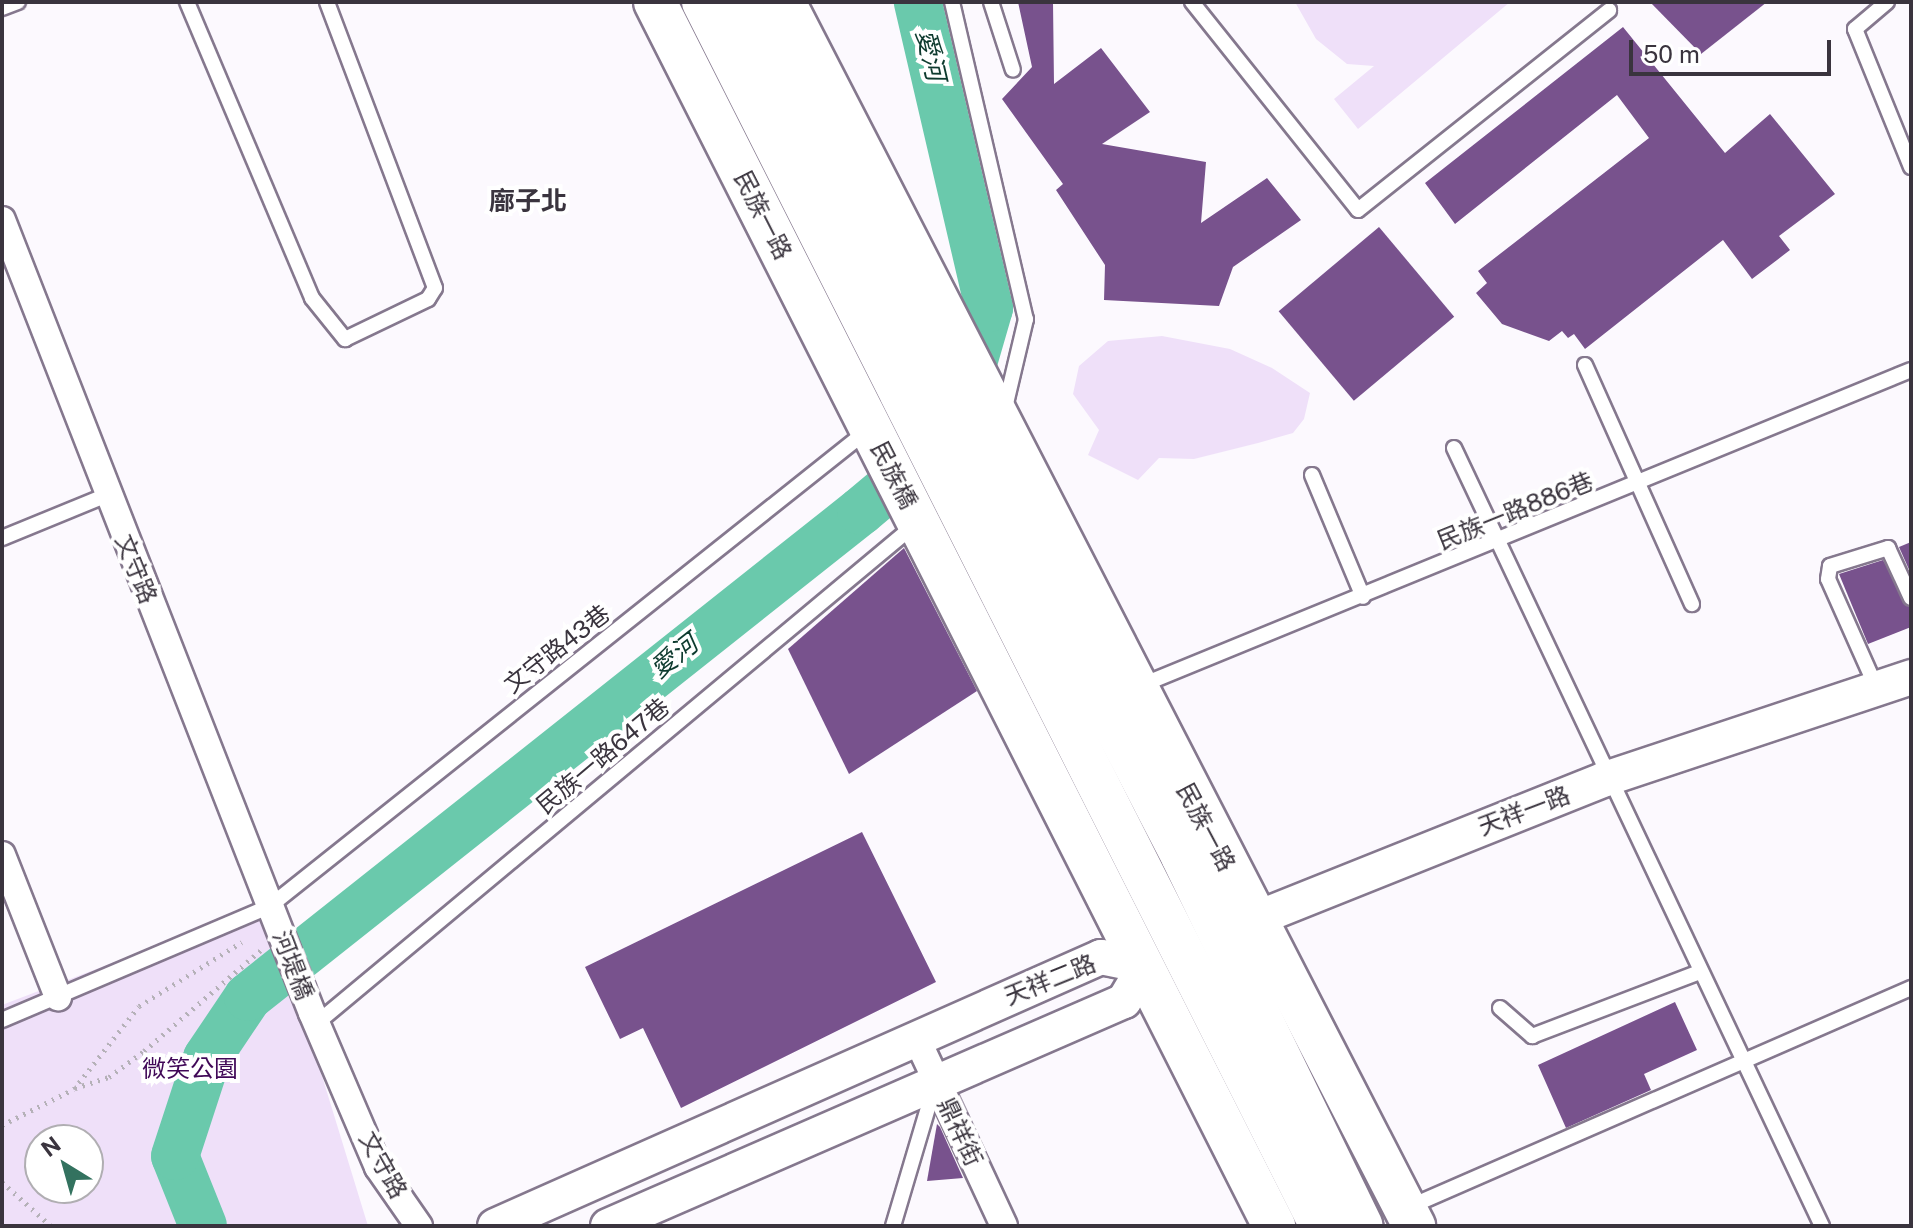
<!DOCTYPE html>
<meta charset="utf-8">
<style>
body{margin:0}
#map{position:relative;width:1913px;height:1228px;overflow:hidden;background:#fcf9fe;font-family:"Public Sans","Noto Sans TC",sans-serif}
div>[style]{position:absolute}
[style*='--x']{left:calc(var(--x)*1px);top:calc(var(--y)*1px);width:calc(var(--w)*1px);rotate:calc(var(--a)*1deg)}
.green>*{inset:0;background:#efe0f9}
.river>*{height:48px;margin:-24px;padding:0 24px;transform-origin:24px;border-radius:24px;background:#6ac9ac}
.building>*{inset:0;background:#78528d;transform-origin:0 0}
.path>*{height:5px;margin-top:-2.5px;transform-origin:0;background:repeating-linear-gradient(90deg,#b5b1b8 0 2px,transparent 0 8px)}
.roads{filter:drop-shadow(2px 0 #85788e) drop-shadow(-2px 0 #85788e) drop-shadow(0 2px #85788e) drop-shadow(0 -2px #85788e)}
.service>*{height:14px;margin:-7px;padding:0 7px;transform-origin:7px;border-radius:7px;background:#fff}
.minor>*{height:26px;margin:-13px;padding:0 13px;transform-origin:13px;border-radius:13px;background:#fff}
.tertiary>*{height:34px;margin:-17px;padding:0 17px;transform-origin:17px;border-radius:17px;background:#fff}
.primary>*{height:42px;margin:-21px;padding:0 21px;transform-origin:21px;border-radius:21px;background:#fff}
span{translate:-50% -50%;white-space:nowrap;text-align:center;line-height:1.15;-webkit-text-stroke:8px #fff;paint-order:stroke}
.street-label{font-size:24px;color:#3a343e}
.park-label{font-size:24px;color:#400857}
.water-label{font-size:26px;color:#0d3a2e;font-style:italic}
.neighbourhood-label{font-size:26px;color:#3a343e;font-weight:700}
.frame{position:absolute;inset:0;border:4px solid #3a343e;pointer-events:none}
.north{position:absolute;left:24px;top:1124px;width:80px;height:80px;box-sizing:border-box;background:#fff;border:2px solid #b0aeb2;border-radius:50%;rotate:323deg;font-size:22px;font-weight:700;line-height:32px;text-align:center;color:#3a343e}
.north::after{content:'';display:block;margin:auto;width:28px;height:36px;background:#33725f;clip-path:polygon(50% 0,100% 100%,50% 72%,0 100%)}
.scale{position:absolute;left:1629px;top:40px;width:202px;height:36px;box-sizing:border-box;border:4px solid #3a343e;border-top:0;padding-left:10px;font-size:24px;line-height:28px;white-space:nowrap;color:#3a343e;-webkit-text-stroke:6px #fff;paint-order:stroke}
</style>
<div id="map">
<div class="green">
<i style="clip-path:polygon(1295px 2px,1510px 2px,1358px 129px,1334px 99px,1374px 66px,1347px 64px,1316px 39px)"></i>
<i style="clip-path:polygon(1162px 336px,1230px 349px,1272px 368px,1310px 393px,1304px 419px,1293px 433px,1258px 443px,1194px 459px,1159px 458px,1138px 480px,1088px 455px,1099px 430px,1073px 394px,1079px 366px,1108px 341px)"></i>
<i style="clip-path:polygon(evenodd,269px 903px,368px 1226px,2px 1226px,2px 1005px,269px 903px,40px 1140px,88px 1140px,88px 1188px,40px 1188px,40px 1140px)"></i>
</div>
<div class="river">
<i style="--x:203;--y:1226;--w:75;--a:-111.8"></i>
<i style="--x:175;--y:1156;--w:103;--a:-71.9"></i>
<i style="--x:207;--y:1058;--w:73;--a:-56.1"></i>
<i style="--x:248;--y:997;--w:782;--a:-38.41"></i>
<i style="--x:861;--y:511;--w:65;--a:-40"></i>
<i style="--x:911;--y:469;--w:78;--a:-51.2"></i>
<i style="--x:960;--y:408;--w:104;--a:-73.8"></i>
<i style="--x:989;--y:308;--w:314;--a:-103.1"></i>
</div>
<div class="building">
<i style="clip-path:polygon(1018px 2px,1053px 2px,1054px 84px,1101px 48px,1150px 112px,1102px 144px,1206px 162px,1201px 223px,1267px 178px,1301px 220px,1233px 267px,1219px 306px,1104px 300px,1105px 265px,1056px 190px,1063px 184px,1002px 99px,1032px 67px)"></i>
<i style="clip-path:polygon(1650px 2px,1767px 2px,1701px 54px)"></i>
<i style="clip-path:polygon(1623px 27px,1725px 153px,1770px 114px,1835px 194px,1779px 236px,1790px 250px,1752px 279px,1723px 240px,1585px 349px,1574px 334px,1568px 338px,1562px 331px,1549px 341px,1502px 324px,1476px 293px,1487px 283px,1478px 271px,1649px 138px,1617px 95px,1455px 224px,1425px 183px)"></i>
<i style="left:1379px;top:227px;width:117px;height:131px;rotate:50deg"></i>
<i style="clip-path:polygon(1911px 542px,1911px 574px,1899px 547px)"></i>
<i style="clip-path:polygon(904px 548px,977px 691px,849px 774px,788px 649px)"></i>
<i style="clip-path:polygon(1883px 560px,1911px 608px,1911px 627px,1868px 644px,1839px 574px)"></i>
<i style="clip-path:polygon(862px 832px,936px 982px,681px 1108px,643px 1028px,620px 1039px,585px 967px)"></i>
<i style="clip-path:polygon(1675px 1002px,1697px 1050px,1644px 1074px,1651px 1090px,1566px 1128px,1538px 1065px)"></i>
<i style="clip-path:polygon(937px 1124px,940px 1127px,963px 1178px,927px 1181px)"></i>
</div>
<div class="path">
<i style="--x:75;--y:1088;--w:36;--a:-18"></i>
<i style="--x:109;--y:1077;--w:44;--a:-36.6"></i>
<i style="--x:144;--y:1051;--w:155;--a:-40.8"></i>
<i style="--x:2;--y:1125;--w:80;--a:-26.6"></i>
<i style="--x:74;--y:1089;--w:105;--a:-51.9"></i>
<i style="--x:139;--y:1006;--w:121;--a:-31.9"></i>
<i style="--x:2;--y:1182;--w:66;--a:41.9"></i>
</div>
<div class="roads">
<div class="service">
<i style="--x:187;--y:2;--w:321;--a:67.1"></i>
<i style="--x:312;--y:298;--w:53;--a:51.2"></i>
<i style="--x:345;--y:339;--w:92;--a:-25.7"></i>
<i style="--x:428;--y:299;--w:13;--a:-58"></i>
<i style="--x:435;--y:288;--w:306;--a:-110.7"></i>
<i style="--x:952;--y:2;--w:326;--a:76.9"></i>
<i style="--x:1026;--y:319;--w:96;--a:103.3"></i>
<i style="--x:991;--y:2;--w:71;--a:72.1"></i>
<i style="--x:1192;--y:2;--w:266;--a:51.4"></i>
<i style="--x:1358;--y:210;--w:321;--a:-38.5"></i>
<i style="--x:1887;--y:2;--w:42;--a:139.8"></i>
<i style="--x:1855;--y:29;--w:149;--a:67.9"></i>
<i style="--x:2;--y:8;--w:17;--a:-21"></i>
<i style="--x:1585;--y:365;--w:262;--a:65.9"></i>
<i style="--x:1454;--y:448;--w:861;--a:64.69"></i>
<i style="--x:1312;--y:475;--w:132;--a:67.3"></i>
<i style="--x:2;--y:538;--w:113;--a:-22.3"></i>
<i style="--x:1142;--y:685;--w:831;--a:-22.28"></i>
<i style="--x:1877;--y:689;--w:120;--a:-114"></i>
<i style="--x:1828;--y:579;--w:13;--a:-81"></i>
<i style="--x:1830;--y:566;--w:61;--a:-17.2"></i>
<i style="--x:1888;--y:548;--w:55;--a:65.3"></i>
<i style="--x:1500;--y:1008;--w:43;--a:41.2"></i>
<i style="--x:1532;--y:1036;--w:177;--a:-20.9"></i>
<i style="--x:2;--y:1020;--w:291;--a:-23"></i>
<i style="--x:270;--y:906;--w:764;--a:-38.52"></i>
<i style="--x:317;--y:1023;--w:780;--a:-39.8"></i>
<i style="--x:1409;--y:1207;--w:548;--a:-23.57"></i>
<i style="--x:893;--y:1226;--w:144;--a:-73.5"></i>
</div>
<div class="minor">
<i style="--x:2;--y:220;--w:851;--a:68.65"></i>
<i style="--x:312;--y:1013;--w:168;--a:66.8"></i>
<i style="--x:378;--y:1167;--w:72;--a:55.2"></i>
<i style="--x:2;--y:855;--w:153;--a:68.5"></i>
<i style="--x:916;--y:1037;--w:208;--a:65"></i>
</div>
<div class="tertiary">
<i style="--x:1233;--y:928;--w:401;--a:-21.8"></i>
<i style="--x:1605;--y:779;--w:323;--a:-18.4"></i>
<i style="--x:495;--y:1226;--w:663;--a:-23.94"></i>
<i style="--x:1101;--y:957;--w:45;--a:11.6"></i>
<i style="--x:608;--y:1226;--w:563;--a:-23.56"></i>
<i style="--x:1124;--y:1001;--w:41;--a:-59"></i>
</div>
<div class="primary">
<i style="--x:655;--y:2;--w:1372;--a:63.17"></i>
<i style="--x:703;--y:2;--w:1371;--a:63.21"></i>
<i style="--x:739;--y:2;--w:962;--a:62.58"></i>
<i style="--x:1182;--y:856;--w:411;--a:64.1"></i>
<i style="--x:784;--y:2;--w:1377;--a:62.76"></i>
</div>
</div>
<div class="street-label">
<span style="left:763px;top:215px;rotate:63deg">民族一路</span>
<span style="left:894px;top:475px;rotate:63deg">民族橋</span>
<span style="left:1515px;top:511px;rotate:-22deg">民族一路886巷</span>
<span style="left:136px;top:569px;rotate:68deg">文守路</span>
<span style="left:557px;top:649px;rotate:-38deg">文守路43巷</span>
<span style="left:603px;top:756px;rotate:-40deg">民族一路647巷</span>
<span style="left:1524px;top:811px;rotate:-21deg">天祥一路</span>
<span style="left:1206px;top:827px;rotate:62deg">民族一路</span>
<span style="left:293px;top:965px;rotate:69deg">河堤橋</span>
<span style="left:1050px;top:980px;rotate:-22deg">天祥二路</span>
<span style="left:960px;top:1132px;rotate:65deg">鼎祥街</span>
<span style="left:383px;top:1165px;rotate:61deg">文守路</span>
</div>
<div class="park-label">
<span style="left:190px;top:1069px">微笑公園</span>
</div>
<div class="water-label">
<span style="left:931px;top:55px;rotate:77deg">愛河</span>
<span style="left:674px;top:656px;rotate:-38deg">愛河</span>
</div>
<div class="neighbourhood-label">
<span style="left:528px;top:201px">廍子北</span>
</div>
<div class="frame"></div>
<div class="north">N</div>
<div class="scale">50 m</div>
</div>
